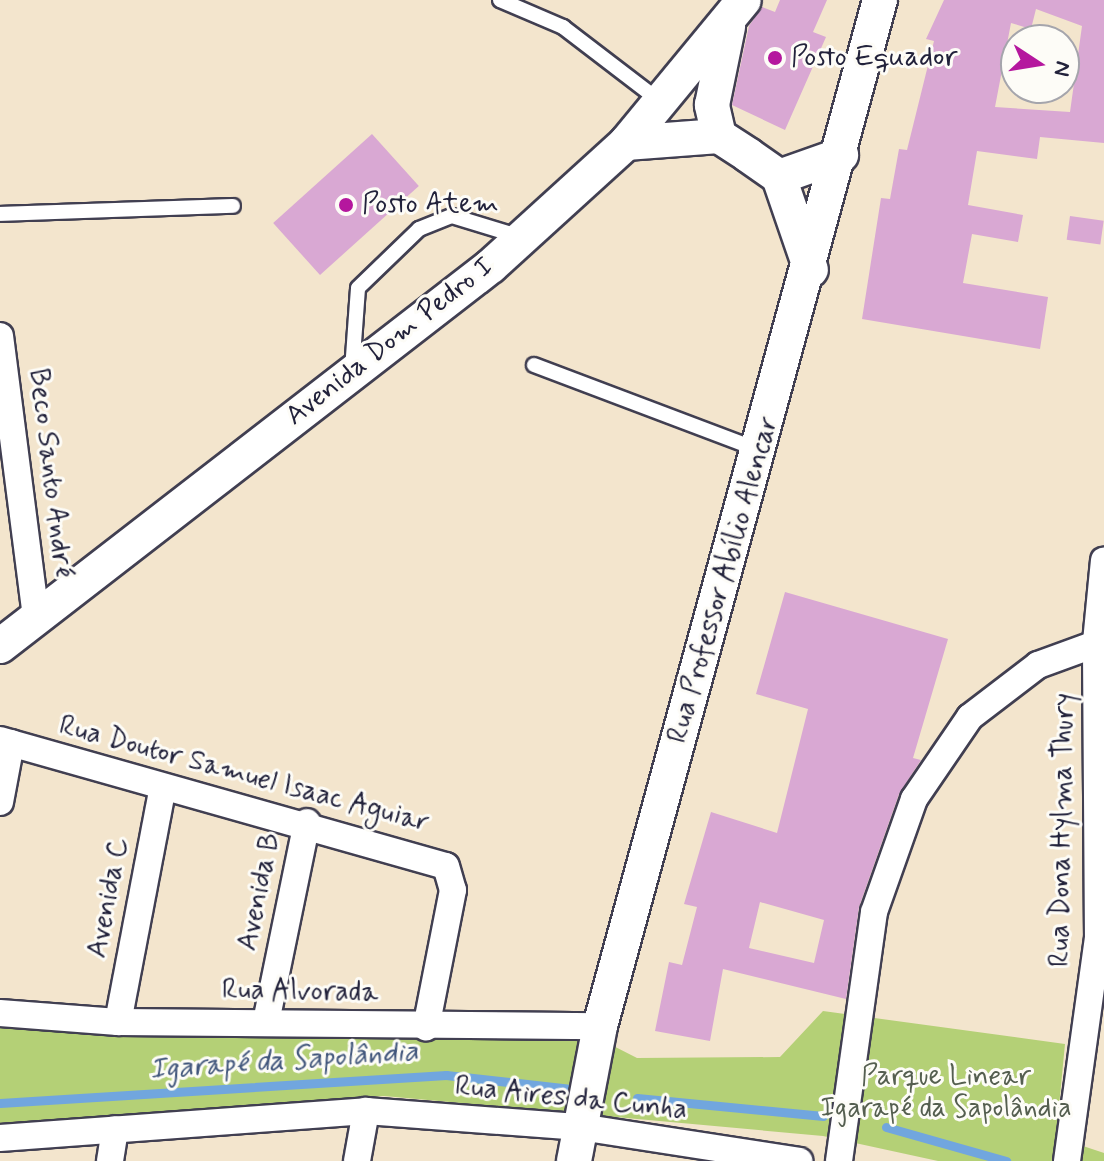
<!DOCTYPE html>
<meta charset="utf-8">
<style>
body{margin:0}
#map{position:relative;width:1104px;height:1161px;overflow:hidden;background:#f3e5cd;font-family:Mynerve,sans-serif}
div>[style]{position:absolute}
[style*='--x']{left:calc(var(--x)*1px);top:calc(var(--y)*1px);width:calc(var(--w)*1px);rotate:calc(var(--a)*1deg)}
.green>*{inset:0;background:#b4d076}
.stream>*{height:9px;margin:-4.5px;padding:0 4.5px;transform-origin:4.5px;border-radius:4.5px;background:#71a6de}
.building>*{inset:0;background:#d9a8d3;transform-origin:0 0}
.roads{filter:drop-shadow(2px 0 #413f51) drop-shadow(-2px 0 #413f51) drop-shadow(0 2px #413f51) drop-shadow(0 -2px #413f51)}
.service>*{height:14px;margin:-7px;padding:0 7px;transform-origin:7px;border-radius:7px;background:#fff}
.minor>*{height:26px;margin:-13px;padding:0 13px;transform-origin:13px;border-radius:13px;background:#fff}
.tertiary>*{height:34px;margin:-17px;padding:0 17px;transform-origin:17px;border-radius:17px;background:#fff}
.dots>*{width:22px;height:22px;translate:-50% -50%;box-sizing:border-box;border:4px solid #fdfcf7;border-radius:50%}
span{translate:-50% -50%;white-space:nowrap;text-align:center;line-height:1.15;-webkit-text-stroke:6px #fdfcf7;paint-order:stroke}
.poi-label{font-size:28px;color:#22223b}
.left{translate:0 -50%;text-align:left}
.street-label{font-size:28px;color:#22223b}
.park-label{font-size:28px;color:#555f50}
.water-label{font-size:30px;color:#42577c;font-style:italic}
.north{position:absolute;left:1000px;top:24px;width:80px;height:80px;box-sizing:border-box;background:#fdfcf7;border:2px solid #a5a5ac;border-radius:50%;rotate:102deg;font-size:22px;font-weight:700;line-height:32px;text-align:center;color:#22223b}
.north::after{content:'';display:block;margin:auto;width:28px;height:36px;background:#b5179e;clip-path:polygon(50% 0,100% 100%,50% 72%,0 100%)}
</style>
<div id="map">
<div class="green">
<i style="clip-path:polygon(823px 1011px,1065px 1044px,1056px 1137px,1104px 1153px,1104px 1161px,938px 1161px,823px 1136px,384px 1096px,0 1123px,0 1018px,584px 1031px,637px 1058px,780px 1057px)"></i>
</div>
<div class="stream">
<i style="--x:637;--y:1098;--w:187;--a:5.5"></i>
<i style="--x:0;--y:1103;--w:447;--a:-3.6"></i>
<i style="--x:446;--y:1075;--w:126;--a:6.4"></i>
<i style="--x:886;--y:1127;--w:125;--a:15.8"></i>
</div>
<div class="building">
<i style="clip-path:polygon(780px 0,827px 0,813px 32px,826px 37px,785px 130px,732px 105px,749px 26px,762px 7px,775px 12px)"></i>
<i style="clip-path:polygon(evenodd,944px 0,1104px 0,1104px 143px,1040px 137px,1037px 159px,977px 151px,968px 205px,1023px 215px,1018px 242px,972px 234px,963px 283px,1048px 297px,1040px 349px,862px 319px,881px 198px,890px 199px,899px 149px,907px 150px,934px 41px,926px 39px,944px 0,1036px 9px,1082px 26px,1070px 112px,995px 107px,1011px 23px,1031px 29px,1036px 9px)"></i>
<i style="left:372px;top:134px;width:70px;height:133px;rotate:48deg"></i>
<i style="left:1070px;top:216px;width:34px;height:24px;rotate:8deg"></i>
<i style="clip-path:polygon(evenodd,785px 592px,948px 639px,913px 758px,921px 760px,899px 794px,859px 907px,846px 999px,723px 969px,710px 1041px,655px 1031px,669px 962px,682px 965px,697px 907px,684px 904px,711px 812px,777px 833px,808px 709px,756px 694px,785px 592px,760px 902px,824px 920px,814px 963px,749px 948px,760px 902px)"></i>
</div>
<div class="roads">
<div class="service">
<i style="--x:500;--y:0;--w:69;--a:23.2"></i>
<i style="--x:563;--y:27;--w:123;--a:37.4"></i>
<i style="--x:0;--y:214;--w:233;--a:-2"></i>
<i style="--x:534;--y:365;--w:237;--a:20.7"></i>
<i style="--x:352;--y:370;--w:82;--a:-85.8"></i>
<i style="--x:358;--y:288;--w:85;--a:-44"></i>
<i style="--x:419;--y:229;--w:35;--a:-22"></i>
<i style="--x:452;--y:216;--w:72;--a:16.9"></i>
</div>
<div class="minor">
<i style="--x:0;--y:336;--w:284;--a:82.7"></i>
<i style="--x:0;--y:740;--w:463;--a:15.8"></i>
<i style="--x:446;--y:866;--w:25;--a:74"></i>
<i style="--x:453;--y:890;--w:140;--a:101.1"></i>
<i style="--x:0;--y:802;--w:60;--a:-79.4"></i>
<i style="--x:0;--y:1013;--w:118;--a:4.4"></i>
<i style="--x:118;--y:1022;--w:482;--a:0.5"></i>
<i style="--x:118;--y:1022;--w:239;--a:-79.2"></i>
<i style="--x:266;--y:1022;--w:204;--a:-78.4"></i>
<i style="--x:0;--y:1138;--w:367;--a:-4.2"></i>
<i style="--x:366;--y:1111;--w:215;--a:4.3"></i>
<i style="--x:580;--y:1127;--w:222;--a:8.8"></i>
<i style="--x:110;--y:1161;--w:32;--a:-81"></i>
<i style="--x:357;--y:1161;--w:51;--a:-79.8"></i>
<i style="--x:839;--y:1161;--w:251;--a:-82"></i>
<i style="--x:874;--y:912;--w:120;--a:-70.5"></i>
<i style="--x:914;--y:799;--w:99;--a:-55.7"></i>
<i style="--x:970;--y:717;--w:86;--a:-37.4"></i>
<i style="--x:1038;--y:665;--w:70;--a:-20"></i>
<i style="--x:1067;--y:1161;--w:224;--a:-82.1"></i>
<i style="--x:1098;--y:939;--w:297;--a:-90.4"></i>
<i style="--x:1096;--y:642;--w:82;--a:-84.4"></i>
</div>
<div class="tertiary">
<i style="--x:719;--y:136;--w:32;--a:-103"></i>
<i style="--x:712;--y:105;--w:80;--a:-78.4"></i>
<i style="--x:626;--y:143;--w:93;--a:-4.3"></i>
<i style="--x:719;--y:136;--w:35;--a:33"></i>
<i style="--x:748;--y:155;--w:38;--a:35"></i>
<i style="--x:779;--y:177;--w:98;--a:71"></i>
<i style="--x:779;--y:177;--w:66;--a:-19.5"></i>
<i style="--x:0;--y:646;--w:621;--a:-37.74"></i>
<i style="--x:491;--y:266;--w:183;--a:-42.3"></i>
<i style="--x:626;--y:143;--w:185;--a:-50.5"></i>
<i style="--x:574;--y:1161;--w:137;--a:-79.1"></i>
<i style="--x:600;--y:1026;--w:1064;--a:-74.74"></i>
</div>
</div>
<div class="dots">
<i style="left:775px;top:58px;background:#b5179e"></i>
<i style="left:346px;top:205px;background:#b5179e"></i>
</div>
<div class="poi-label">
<span class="left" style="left:791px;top:58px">Posto Equador</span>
<span class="left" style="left:362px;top:205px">Posto Atem</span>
</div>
<div class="street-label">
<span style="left:390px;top:342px;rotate:-38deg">Avenida Dom Pedro I</span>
<span style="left:50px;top:473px;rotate:83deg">Beco Santo André</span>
<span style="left:724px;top:580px;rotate:-74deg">Rua Professor Abílio Alencar</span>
<span style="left:244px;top:775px;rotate:15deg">Rua Doutor Samuel Isaac Aguiar</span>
<span style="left:1063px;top:830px;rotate:-89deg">Rua Dona Hylma Thury</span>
<span style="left:260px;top:892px;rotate:-78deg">Avenida B</span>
<span style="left:109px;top:898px;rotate:-79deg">Avenida C</span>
<span style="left:300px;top:992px;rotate:1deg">Rua Alvorada</span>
<span style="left:571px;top:1099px;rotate:6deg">Rua Aires da Cunha</span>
</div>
<div class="park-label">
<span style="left:946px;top:1093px">Parque Linear<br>Igarapé da Sapolândia</span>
</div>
<div class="water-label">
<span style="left:284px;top:1061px;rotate:-4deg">Igarapé da Sapolândia</span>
</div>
<div class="north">N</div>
</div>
